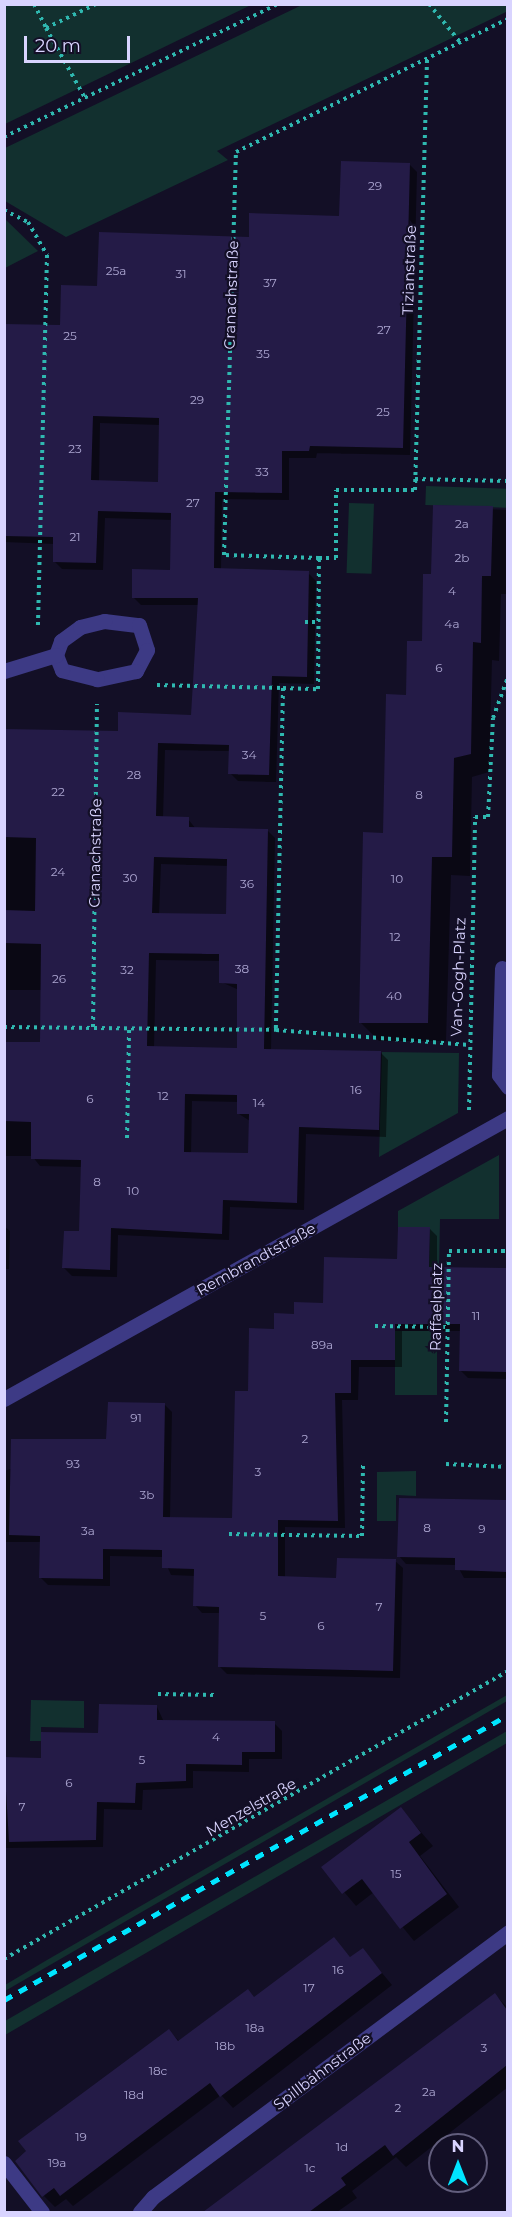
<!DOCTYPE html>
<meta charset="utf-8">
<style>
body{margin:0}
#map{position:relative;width:512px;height:2217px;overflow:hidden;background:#130f26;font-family:Montserrat,sans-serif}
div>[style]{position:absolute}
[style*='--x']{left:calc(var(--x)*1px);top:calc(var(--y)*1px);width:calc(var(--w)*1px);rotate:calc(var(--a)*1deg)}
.green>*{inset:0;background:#12302f;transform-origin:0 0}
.shadow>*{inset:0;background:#0007}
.building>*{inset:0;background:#241b47}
.path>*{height:4px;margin-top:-2px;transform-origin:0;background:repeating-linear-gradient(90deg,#2fb8b0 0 3px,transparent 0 7.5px)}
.lane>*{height:15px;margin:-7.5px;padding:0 7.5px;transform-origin:7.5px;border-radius:7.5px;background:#3d3a85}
.street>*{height:15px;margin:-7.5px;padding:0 7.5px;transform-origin:7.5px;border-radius:7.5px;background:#3d3a85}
.rail>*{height:4.5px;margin-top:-2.25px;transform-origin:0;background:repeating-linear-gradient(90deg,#00e5ff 0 9px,transparent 0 17px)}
span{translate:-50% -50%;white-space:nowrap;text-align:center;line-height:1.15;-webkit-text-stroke:4.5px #130f26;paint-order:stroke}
.number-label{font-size:12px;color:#aca6d1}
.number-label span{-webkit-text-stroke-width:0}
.street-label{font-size:15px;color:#d9d4ff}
.frame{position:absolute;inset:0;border:6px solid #d9d4ff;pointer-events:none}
.north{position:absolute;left:428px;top:2133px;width:60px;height:60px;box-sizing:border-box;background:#130f26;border:2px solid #625e7d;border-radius:50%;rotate:0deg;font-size:16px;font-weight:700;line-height:24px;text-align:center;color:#d9d4ff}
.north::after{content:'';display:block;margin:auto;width:21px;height:27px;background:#00e5ff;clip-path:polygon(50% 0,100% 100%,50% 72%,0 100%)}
.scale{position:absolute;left:24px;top:36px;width:106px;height:27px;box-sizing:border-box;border:3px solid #d9d4ff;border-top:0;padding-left:8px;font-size:18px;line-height:21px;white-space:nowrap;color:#d9d4ff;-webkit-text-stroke:4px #130f26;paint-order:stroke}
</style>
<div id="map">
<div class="green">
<i style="clip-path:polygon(5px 4px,251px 4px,251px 5px,5px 124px)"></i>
<i style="clip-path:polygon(302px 5px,507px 4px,508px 11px,217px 151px,228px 160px,66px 237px,5px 201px,5px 148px)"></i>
<i style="clip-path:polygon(5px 219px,38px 251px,5px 268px)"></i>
<i style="left:426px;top:486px;width:81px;height:19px;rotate:2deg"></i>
<i style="left:349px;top:503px;width:25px;height:70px;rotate:2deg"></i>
<i style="clip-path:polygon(382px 1052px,459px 1053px,458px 1113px,379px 1157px)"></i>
<i style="clip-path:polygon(499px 1155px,499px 1219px,440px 1219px,438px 1324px,428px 1324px,430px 1227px,398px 1227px,398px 1211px)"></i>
<i style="left:395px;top:1331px;width:42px;height:64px"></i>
<i style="clip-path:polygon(416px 1471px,416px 1496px,396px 1495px,396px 1521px,377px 1521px,377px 1472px)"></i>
<i style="clip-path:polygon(507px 1695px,507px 1701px,5px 1991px,5px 1985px,47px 1960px)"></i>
<i style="clip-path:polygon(31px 1700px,84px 1701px,84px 1728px,41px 1727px,41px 1741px,30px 1741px)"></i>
<i style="clip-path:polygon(507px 1731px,507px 1743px,5px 2035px,5px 2021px)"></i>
</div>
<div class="shadow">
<i style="clip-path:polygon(evenodd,409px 164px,417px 172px,410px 455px,317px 453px,316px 458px,289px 458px,289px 500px,222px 499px,221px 570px,308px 573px,316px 581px,314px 684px,279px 683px,276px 782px,238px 781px,230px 773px,230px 751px,165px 750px,163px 818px,188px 819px,196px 829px,268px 831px,275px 838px,271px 1050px,381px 1053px,388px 1060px,386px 1137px,306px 1134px,304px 1210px,230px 1207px,229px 1240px,118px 1235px,117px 1277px,72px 1276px,64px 1268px,80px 1233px,82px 1167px,40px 1166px,32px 1156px,4px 1156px,4px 1043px,41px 1044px,42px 990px,4px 990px,4px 768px,192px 716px,199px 605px,141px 605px,133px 597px,172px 571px,173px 520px,105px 518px,103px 570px,62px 569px,54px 561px,54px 544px,4px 542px,4px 326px,61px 327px,99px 288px,250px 238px,341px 217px,409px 164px,100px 423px,160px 425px,159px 484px,99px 482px,100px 423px,409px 164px,161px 864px,228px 866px,227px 916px,159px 915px,161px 864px,409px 164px,156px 960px,221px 961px,221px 982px,239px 990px,239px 1049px,154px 1048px,156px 960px,409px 164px,192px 1101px,239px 1102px,239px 1114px,250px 1121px,249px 1155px,191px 1154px,192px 1101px)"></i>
<i style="clip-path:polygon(434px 507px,508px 510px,508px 594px,501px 594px,499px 661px,492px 660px,489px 772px,472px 777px,470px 876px,451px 875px,446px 1041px,379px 1041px,360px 1022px,407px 696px,423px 643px,433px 576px)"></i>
<i style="clip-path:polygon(4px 1226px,10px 1231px,9px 1269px,4px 1269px)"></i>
<i style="clip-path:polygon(430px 1229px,437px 1236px,437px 1268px,508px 1270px,508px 1379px,468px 1378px,460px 1370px,461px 1331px,402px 1331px,402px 1367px,359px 1367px,358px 1400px,342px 1400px,345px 1528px,285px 1527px,285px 1578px,338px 1579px,395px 1561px,403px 1568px,400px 1678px,227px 1674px,219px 1666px,220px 1613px,202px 1613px,195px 1605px,195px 1576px,171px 1575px,163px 1557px,110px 1556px,110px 1586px,48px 1585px,40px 1577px,41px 1542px,4px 1542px,4px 1471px,107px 1441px,164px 1404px,172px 1412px,170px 1518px,234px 1520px,249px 1393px,276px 1330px,399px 1260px)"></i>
<i style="clip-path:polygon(400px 1499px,508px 1503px,508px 1578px,464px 1578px,457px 1565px,406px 1564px,399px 1556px)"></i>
<i style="clip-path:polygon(157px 1707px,164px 1722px,274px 1723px,282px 1731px,282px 1759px,249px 1759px,249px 1772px,193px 1771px,193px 1788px,143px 1790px,142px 1810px,104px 1809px,103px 1847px,4px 1848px,4px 1758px,42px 1759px)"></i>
<i style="clip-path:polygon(401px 1809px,433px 1846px,420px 1856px,459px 1907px,414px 1941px,374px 1892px,356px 1906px,323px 1867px)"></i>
<i style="clip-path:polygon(334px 1939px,351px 1958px,363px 1950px,392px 1985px,233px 2108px,221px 2095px,73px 2206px,66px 2199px,55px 2207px,44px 2196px,169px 2031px,180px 2042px,255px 1998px)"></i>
<i style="clip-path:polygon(495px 1995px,508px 2008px,508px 2087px,406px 2167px,396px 2157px,352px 2191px,357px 2198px,337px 2212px,205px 2212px)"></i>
</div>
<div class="building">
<i style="clip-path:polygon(evenodd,341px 161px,410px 163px,403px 448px,310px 446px,309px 451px,282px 451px,282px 493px,215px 492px,214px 568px,309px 571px,307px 677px,272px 676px,269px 775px,228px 774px,229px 745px,158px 743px,156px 816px,189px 817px,189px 827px,268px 829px,264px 1049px,381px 1051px,379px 1130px,299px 1127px,297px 1203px,223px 1200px,222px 1234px,111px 1228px,110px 1270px,62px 1268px,64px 1231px,79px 1231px,81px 1160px,31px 1159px,31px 1122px,4px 1121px,4px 1042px,40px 1042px,41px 944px,4px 943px,4px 910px,35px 911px,36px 838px,4px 837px,4px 729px,118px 731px,118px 712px,191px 715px,198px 598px,132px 598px,132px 569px,170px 570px,171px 513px,98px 511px,96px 563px,53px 562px,53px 537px,4px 536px,4px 324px,60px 325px,61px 285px,97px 286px,99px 232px,249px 237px,249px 213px,339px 216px,341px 161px,93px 416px,159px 418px,158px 482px,91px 480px,93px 416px,341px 161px,154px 857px,227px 859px,226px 914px,152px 913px,154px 857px,341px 161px,149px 953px,219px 954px,219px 983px,237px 984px,237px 1048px,147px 1046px,149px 953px,341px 161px,185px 1094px,237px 1095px,237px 1114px,249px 1114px,248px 1153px,184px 1152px,185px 1094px)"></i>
<i style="clip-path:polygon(433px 505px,493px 506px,491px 576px,482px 576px,481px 643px,473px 642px,471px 754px,454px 758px,452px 857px,432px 857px,428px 1023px,359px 1023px,363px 832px,383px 833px,386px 694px,406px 695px,407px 641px,422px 641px,423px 574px,431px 574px)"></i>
<i style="clip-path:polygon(398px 1227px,430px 1227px,429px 1267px,507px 1268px,507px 1372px,459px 1371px,460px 1324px,395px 1324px,395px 1360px,351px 1360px,351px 1393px,335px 1393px,338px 1521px,278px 1520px,278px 1576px,336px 1578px,337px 1558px,396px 1559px,393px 1671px,218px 1667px,219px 1607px,193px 1606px,194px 1569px,162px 1568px,162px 1550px,103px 1549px,103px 1579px,39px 1578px,40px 1536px,9px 1535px,11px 1439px,106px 1439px,108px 1402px,165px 1403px,163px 1517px,232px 1518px,235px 1391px,248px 1391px,249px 1328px,274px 1329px,274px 1313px,294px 1314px,294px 1302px,323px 1303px,324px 1257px,397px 1259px)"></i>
<i style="clip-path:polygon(399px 1498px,507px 1500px,507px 1572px,455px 1570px,455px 1558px,397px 1557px)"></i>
<i style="clip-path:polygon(99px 1704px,157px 1705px,157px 1720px,275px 1721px,275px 1752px,242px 1752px,242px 1765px,186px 1764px,186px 1781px,136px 1783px,135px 1803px,97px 1802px,96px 1840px,9px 1842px,4px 1757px,41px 1758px,41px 1732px,98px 1733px)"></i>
<i style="clip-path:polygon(401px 1807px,421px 1833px,409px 1842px,447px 1894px,400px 1929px,362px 1879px,342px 1894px,321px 1867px)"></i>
<i style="clip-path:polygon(334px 1937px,350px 1957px,363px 1948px,382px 1973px,220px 2097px,210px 2083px,60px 2196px,54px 2188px,42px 2197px,15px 2161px,26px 2151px,18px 2141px,169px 2029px,178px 2041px,248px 1989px,254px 1997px)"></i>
<i style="clip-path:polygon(495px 1993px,507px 2010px,507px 2065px,393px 2156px,385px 2145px,341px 2178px,346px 2185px,309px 2212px,203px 2212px)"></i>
</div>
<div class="path">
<i style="--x:34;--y:4;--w:27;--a:63"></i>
<i style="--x:46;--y:28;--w:55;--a:-25.6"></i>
<i style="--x:429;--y:4;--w:49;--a:50.8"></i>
<i style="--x:46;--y:28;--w:80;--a:60.9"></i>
<i style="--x:4;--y:137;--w:305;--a:-25.9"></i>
<i style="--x:4;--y:210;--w:27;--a:27"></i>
<i style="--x:28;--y:222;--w:38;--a:60"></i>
<i style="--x:47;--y:255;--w:373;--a:91.4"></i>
<i style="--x:415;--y:479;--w:93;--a:1.2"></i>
<i style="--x:319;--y:558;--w:17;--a:0"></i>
<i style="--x:336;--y:558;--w:68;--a:-90"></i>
<i style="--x:336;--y:490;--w:79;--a:0"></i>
<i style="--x:415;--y:490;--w:431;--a:-88.4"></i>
<i style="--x:305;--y:622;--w:15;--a:0"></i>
<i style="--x:157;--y:685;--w:126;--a:1.4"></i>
<i style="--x:283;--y:688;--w:342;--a:91.2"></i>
<i style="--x:283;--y:688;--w:35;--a:2"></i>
<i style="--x:318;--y:689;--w:131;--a:-89.6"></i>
<i style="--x:319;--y:558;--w:95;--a:-178.2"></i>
<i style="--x:224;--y:555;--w:403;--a:-88.3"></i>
<i style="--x:236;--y:152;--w:303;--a:-26.1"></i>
<i style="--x:4;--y:1027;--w:272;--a:0.6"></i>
<i style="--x:276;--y:1030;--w:194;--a:4.4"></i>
<i style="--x:93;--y:1027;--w:323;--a:-89.3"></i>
<i style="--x:469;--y:1110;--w:293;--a:-88.8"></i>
<i style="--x:475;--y:817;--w:13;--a:0"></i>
<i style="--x:488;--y:817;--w:99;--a:-87.1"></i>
<i style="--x:493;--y:718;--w:44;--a:-69.9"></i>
<i style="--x:127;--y:1138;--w:109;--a:-88.9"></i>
<i style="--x:375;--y:1326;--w:73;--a:0.8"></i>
<i style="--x:446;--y:1422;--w:171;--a:-89"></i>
<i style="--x:449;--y:1251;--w:59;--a:0"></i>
<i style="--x:446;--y:1464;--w:62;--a:2.8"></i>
<i style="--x:229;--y:1534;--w:133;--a:0.9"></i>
<i style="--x:362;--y:1536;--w:72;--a:-89.2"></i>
<i style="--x:158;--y:1694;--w:58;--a:1"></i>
<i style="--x:4;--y:1959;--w:580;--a:-29.74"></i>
</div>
<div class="lane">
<i style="--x:502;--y:968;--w:107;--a:91.6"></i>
<i style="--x:499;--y:1075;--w:15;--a:53"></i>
</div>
<div class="street">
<i style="--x:104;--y:621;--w:35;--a:7"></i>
<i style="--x:139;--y:625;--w:26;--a:72"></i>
<i style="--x:147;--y:650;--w:24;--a:118"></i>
<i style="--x:136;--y:671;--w:40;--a:168"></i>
<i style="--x:97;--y:679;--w:36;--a:-166"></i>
<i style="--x:62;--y:670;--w:16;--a:-112"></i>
<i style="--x:56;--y:655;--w:15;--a:-70"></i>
<i style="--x:61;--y:641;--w:24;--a:-36"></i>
<i style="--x:80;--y:627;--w:25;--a:-14"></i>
<i style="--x:4;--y:671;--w:54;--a:-17.1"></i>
<i style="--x:4;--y:1399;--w:577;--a:-29.14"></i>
<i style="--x:4;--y:2163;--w:62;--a:52.2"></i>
<i style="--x:140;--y:2212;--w:20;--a:-49"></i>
<i style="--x:153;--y:2197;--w:443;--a:-36.7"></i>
</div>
<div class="rail">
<i style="--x:4;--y:2000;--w:579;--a:-29.49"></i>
</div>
<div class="number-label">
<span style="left:375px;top:186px">29</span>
<span style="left:116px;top:271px">25a</span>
<span style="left:181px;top:274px">31</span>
<span style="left:270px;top:283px">37</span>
<span style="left:384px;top:330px">27</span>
<span style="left:70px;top:336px">25</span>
<span style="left:263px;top:354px">35</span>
<span style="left:197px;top:400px">29</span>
<span style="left:383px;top:412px">25</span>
<span style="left:75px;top:449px">23</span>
<span style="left:262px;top:472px">33</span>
<span style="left:193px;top:503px">27</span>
<span style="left:462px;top:524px">2a</span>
<span style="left:75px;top:537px">21</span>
<span style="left:462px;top:558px">2b</span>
<span style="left:452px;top:591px">4</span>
<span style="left:452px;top:624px">4a</span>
<span style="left:439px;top:668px">6</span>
<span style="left:249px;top:755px">34</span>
<span style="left:134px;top:775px">28</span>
<span style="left:58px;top:792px">22</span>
<span style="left:419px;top:795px">8</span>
<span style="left:58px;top:872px">24</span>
<span style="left:130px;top:878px">30</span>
<span style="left:397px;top:879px">10</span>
<span style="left:247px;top:884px">36</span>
<span style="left:395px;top:937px">12</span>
<span style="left:242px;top:969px">38</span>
<span style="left:127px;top:970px">32</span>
<span style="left:59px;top:979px">26</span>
<span style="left:394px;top:996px">40</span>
<span style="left:356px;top:1090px">16</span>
<span style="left:163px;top:1096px">12</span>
<span style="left:90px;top:1099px">6</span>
<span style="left:259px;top:1103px">14</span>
<span style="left:97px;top:1182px">8</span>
<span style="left:133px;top:1191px">10</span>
<span style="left:476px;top:1316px">11</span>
<span style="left:322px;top:1345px">89a</span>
<span style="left:136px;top:1418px">91</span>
<span style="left:305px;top:1439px">2</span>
<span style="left:73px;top:1464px">93</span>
<span style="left:258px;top:1472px">3</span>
<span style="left:147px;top:1495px">3b</span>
<span style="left:427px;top:1528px">8</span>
<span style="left:482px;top:1529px">9</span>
<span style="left:88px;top:1531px">3a</span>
<span style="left:379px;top:1607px">7</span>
<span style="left:263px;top:1616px">5</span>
<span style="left:321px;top:1626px">6</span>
<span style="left:216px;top:1737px">4</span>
<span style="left:142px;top:1760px">5</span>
<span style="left:69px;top:1783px">6</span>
<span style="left:22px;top:1807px">7</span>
<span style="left:396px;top:1874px">15</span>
<span style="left:338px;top:1970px">16</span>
<span style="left:309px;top:1988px">17</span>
<span style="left:255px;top:2028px">18a</span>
<span style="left:225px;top:2046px">18b</span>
<span style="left:484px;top:2048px">3</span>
<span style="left:158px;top:2071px">18c</span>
<span style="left:429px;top:2092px">2a</span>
<span style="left:134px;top:2095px">18d</span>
<span style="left:398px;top:2108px">2</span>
<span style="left:81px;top:2137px">19</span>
<span style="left:342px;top:2147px">1d</span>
<span style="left:57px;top:2163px">19a</span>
<span style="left:310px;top:2168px">1c</span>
</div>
<div class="street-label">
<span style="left:409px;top:270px;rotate:-88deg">Tizianstraße</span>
<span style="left:231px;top:295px;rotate:-88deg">Cranachstraße</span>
<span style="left:95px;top:853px;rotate:-89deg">Cranachstraße</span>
<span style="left:458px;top:977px;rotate:-88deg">Van-Gogh-Platz</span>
<span style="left:256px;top:1259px;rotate:-29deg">Rembrandtstraße</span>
<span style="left:436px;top:1307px;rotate:-89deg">Raffaelplatz</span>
<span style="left:251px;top:1807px;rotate:-30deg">Menzelstraße</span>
<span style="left:322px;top:2071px;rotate:-37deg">Spillbähnstraße</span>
</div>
<div class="frame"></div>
<div class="north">N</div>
<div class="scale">20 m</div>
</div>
